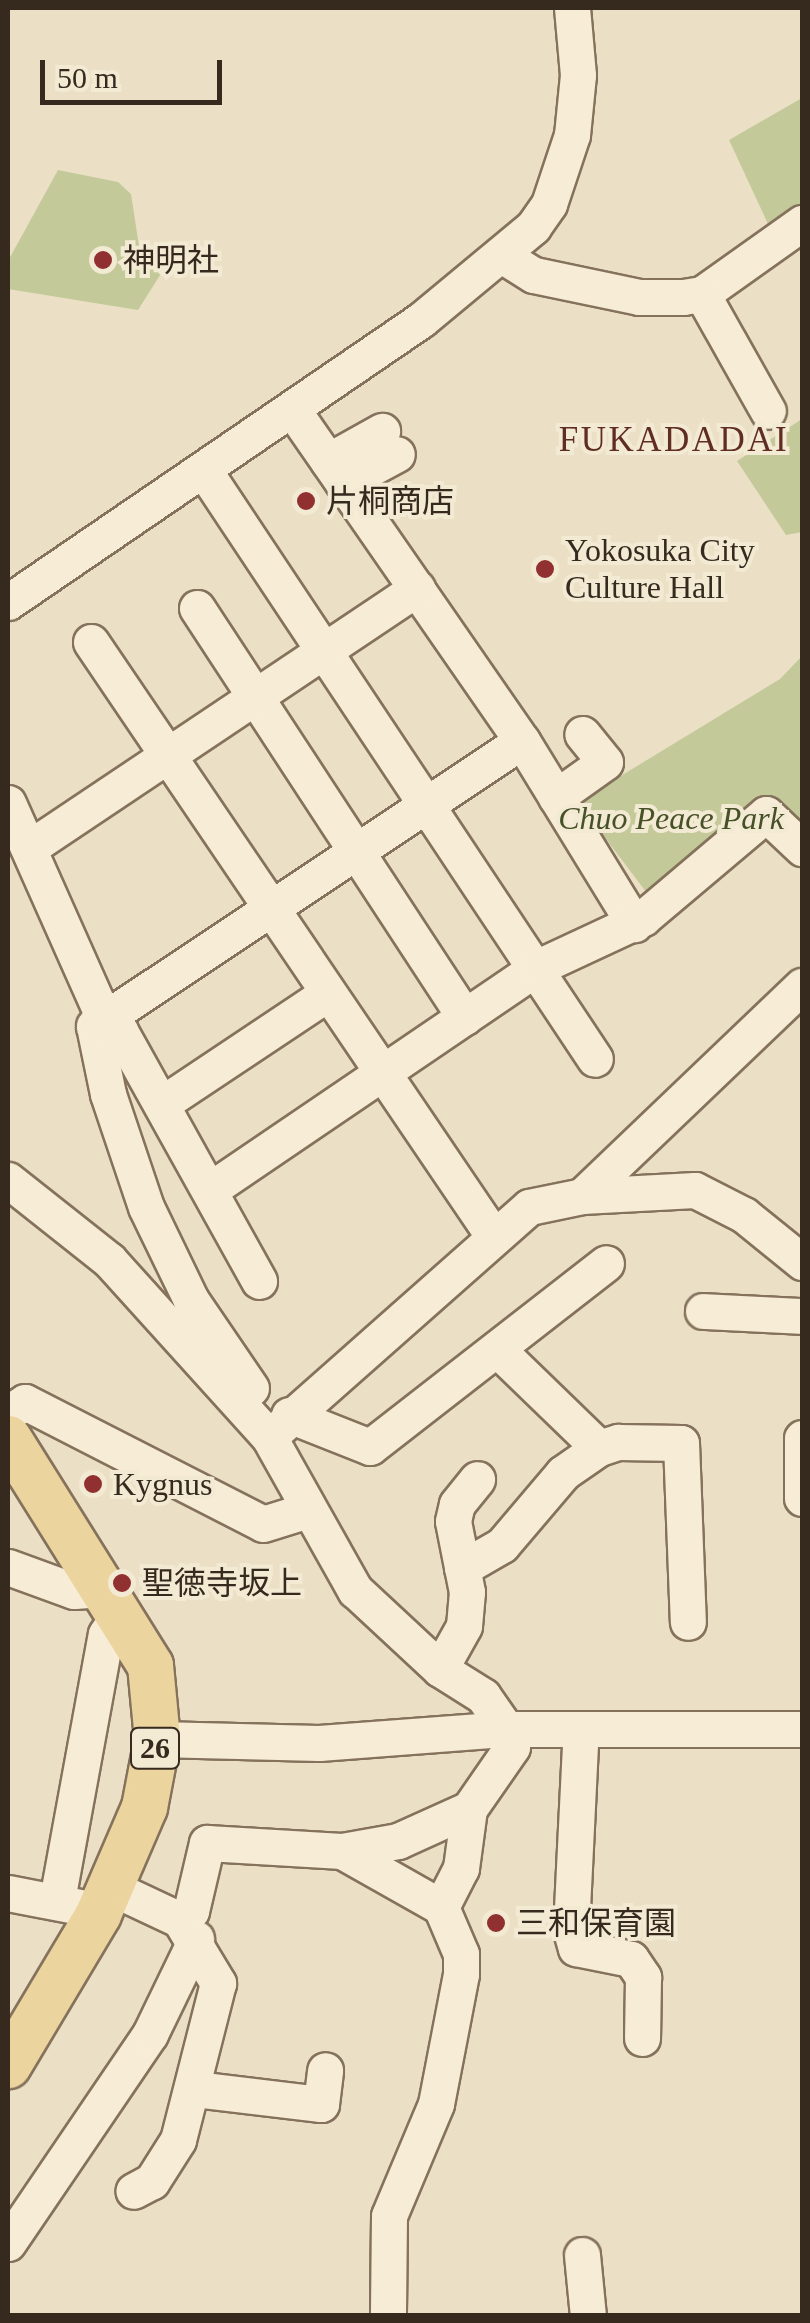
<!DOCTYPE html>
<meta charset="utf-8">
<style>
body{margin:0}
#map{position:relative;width:810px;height:2323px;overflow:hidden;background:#ebe0c5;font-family:"Times New Roman","Noto Sans JP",serif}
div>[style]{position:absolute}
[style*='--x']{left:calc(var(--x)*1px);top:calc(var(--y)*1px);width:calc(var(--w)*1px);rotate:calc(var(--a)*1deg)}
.green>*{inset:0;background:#c3c999}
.roads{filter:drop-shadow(2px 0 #85725c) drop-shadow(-2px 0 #85725c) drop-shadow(0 2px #85725c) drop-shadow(0 -2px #85725c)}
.minor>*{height:35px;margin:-17.5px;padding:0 17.5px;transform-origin:17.5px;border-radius:17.5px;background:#f7edd7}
.major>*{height:45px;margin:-22.5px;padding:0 22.5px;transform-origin:22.5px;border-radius:22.5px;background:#ecd49f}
.dots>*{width:28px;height:28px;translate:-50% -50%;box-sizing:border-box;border:5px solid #f3ead4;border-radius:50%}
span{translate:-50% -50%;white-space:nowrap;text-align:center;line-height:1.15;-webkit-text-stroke:8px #f3ead4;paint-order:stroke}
.shield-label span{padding:2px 8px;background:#f3ead4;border:2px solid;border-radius:8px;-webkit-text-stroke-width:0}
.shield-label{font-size:30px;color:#362a1f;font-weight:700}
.poi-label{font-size:32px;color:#362a1f}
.left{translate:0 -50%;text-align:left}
.park-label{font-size:32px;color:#475127;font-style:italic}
.neighbourhood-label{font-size:35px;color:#602e21;letter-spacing:2.5px}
.frame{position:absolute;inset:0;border:10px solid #362a1f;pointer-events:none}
.scale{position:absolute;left:40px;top:60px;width:182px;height:45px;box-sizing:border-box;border:5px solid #362a1f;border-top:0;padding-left:12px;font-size:30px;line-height:35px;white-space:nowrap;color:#362a1f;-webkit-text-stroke:8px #f3ead4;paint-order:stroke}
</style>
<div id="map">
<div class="green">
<i style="clip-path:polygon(802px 98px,802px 217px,775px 239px,729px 140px)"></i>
<i style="clip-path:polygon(58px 170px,118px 182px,131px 194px,141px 259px,164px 269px,138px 310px,8px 289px,8px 261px)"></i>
<i style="clip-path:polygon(802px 419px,802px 532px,786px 535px,737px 461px)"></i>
<i style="clip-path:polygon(802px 656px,802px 857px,766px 815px,659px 909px,578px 802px,780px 679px)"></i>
</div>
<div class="roads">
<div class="minor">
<i style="--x:503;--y:256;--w:36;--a:32"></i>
<i style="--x:534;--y:275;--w:107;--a:11.8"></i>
<i style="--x:639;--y:297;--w:44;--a:0"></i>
<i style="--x:683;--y:297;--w:19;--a:-9"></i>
<i style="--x:702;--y:294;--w:123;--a:-35.4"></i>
<i style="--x:702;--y:294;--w:134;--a:60.6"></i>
<i style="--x:292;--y:409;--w:404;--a:55.3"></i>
<i style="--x:522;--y:741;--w:215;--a:58.5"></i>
<i style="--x:328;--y:461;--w:62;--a:-29.1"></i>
<i style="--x:203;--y:469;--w:708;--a:56.4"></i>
<i style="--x:343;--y:483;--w:61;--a:-28.2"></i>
<i style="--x:8;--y:602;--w:500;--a:-34.33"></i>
<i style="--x:421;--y:320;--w:146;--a:-39.7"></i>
<i style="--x:533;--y:227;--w:28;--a:-55"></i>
<i style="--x:549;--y:204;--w:73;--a:-71.6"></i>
<i style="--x:572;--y:135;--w:60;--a:-84.3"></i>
<i style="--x:578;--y:75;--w:67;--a:-95.1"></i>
<i style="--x:197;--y:608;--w:489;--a:56.8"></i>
<i style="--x:91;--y:642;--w:715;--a:55.89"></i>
<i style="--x:556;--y:797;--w:60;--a:-35.5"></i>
<i style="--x:605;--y:762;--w:36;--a:-129"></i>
<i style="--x:8;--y:803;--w:233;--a:66"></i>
<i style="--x:103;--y:1016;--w:23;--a:41"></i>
<i style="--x:120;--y:1031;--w:286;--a:60.9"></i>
<i style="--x:29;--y:848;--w:467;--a:-33.8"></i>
<i style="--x:163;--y:1103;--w:198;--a:-33.7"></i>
<i style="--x:8;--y:1180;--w:129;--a:38.4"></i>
<i style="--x:109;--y:1260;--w:239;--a:47.9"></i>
<i style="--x:269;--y:1437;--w:176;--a:60.7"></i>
<i style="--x:355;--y:1590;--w:116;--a:42.9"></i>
<i style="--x:440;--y:1669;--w:51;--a:32.1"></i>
<i style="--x:483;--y:1696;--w:40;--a:55.1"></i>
<i style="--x:506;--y:1729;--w:19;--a:72"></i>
<i style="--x:512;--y:1747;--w:75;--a:124.7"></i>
<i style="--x:469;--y:1809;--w:60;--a:97.7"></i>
<i style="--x:461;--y:1868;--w:44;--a:117.1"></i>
<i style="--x:441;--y:1907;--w:51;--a:66.9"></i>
<i style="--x:461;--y:1954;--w:20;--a:90"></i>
<i style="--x:461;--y:1974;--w:132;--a:100.9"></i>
<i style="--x:436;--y:2104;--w:121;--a:112.8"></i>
<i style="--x:389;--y:2216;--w:100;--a:90.6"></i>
<i style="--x:211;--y:1189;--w:395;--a:-34.2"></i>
<i style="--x:538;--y:967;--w:116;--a:-25"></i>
<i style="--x:643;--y:918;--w:161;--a:-40.2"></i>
<i style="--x:766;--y:814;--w:50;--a:43.4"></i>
<i style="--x:582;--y:1196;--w:304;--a:-43.7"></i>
<i style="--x:703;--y:1311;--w:99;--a:2.9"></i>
<i style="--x:497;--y:1349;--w:142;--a:44.1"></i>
<i style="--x:251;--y:1388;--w:107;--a:-124.3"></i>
<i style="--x:191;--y:1300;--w:103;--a:-115.8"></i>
<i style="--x:146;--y:1207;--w:119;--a:-108.6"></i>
<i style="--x:108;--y:1094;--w:69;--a:-101.6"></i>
<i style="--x:94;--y:1026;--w:514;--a:-33.66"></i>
<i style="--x:8;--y:1413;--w:20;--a:-33"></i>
<i style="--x:25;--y:1402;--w:267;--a:27.1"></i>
<i style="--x:263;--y:1524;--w:47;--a:-17.3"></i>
<i style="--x:289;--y:1415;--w:87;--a:21.6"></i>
<i style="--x:370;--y:1447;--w:299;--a:-37.9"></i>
<i style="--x:269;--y:1437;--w:347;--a:-41.5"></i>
<i style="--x:529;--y:1207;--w:54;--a:-11.7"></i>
<i style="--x:582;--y:1196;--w:113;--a:-3"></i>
<i style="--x:695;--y:1190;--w:55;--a:27"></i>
<i style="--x:744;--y:1215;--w:75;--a:39"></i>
<i style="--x:802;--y:1438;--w:60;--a:90"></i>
<i style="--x:8;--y:1567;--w:70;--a:20"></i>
<i style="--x:74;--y:1591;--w:32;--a:-4"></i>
<i style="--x:462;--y:1568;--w:46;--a:-29.9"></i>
<i style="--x:502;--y:1545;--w:94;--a:-49.7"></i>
<i style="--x:563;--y:1473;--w:44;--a:-34.8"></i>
<i style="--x:599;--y:1448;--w:20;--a:-18"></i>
<i style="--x:618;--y:1442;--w:63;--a:0.9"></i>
<i style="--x:681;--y:1443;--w:179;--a:87.8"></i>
<i style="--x:440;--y:1669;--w:49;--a:-60.8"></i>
<i style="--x:464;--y:1626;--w:34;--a:-85"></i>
<i style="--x:467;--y:1592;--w:72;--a:-101.2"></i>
<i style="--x:453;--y:1521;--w:17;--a:-77"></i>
<i style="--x:457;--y:1504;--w:32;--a:-51"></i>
<i style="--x:157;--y:1739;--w:162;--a:1.4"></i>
<i style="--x:319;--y:1743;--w:188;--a:-4.3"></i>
<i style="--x:506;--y:1729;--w:296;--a:0"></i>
<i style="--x:580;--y:1745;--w:186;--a:92.8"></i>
<i style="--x:571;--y:1931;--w:18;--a:74"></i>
<i style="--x:576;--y:1948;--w:56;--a:11.3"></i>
<i style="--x:631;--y:1959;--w:22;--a:56"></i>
<i style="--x:643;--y:1977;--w:61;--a:90.9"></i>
<i style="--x:342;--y:1851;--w:57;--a:-10.1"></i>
<i style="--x:398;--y:1841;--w:78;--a:-24.3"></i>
<i style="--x:110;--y:1887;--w:77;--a:25.2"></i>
<i style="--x:180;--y:1920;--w:74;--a:58.9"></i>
<i style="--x:218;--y:1983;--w:162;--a:104.3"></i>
<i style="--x:178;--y:2140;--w:49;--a:122.4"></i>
<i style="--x:152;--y:2181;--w:21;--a:152"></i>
<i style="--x:8;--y:1893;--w:73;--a:11"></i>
<i style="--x:57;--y:1900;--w:270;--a:-79.6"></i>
<i style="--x:106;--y:1634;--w:27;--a:-56"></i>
<i style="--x:180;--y:1920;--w:14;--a:-39"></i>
<i style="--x:191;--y:1911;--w:70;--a:-76.8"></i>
<i style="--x:207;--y:1843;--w:135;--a:3.4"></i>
<i style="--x:342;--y:1851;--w:114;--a:29.5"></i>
<i style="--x:195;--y:2089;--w:127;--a:6.8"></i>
<i style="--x:321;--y:2104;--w:34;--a:-83"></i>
<i style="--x:8;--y:2243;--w:253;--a:-55.8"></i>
<i style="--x:150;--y:2034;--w:106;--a:-64.2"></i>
<i style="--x:582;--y:2255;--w:61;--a:84.4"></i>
</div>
<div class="major">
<i style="--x:8;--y:1438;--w:268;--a:58"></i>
<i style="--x:150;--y:1665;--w:74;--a:84.6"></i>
<i style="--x:157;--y:1739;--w:69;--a:100.8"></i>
<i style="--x:144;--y:1807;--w:116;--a:113.3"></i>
<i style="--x:98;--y:1914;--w:176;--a:120.8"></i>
</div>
</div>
<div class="dots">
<i style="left:103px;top:260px;background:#913030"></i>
<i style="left:306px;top:501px;background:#913030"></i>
<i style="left:545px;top:569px;background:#913030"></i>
<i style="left:93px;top:1484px;background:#913030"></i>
<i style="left:122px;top:1583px;background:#913030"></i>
<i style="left:496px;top:1923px;background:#913030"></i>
</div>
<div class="shield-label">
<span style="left:155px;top:1748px">26</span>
</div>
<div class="poi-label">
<span class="left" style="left:123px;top:260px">神明社</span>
<span class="left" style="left:326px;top:501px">片桐商店</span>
<span class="left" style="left:565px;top:569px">Yokosuka City<br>Culture Hall</span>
<span class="left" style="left:113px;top:1484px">Kygnus</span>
<span class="left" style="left:142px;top:1583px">聖徳寺坂上</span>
<span class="left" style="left:516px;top:1923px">三和保育園</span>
</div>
<div class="park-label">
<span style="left:671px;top:818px">Chuo Peace Park</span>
</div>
<div class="neighbourhood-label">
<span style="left:674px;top:440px">FUKADADAI</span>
</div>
<div class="frame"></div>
<div class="scale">50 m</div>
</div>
